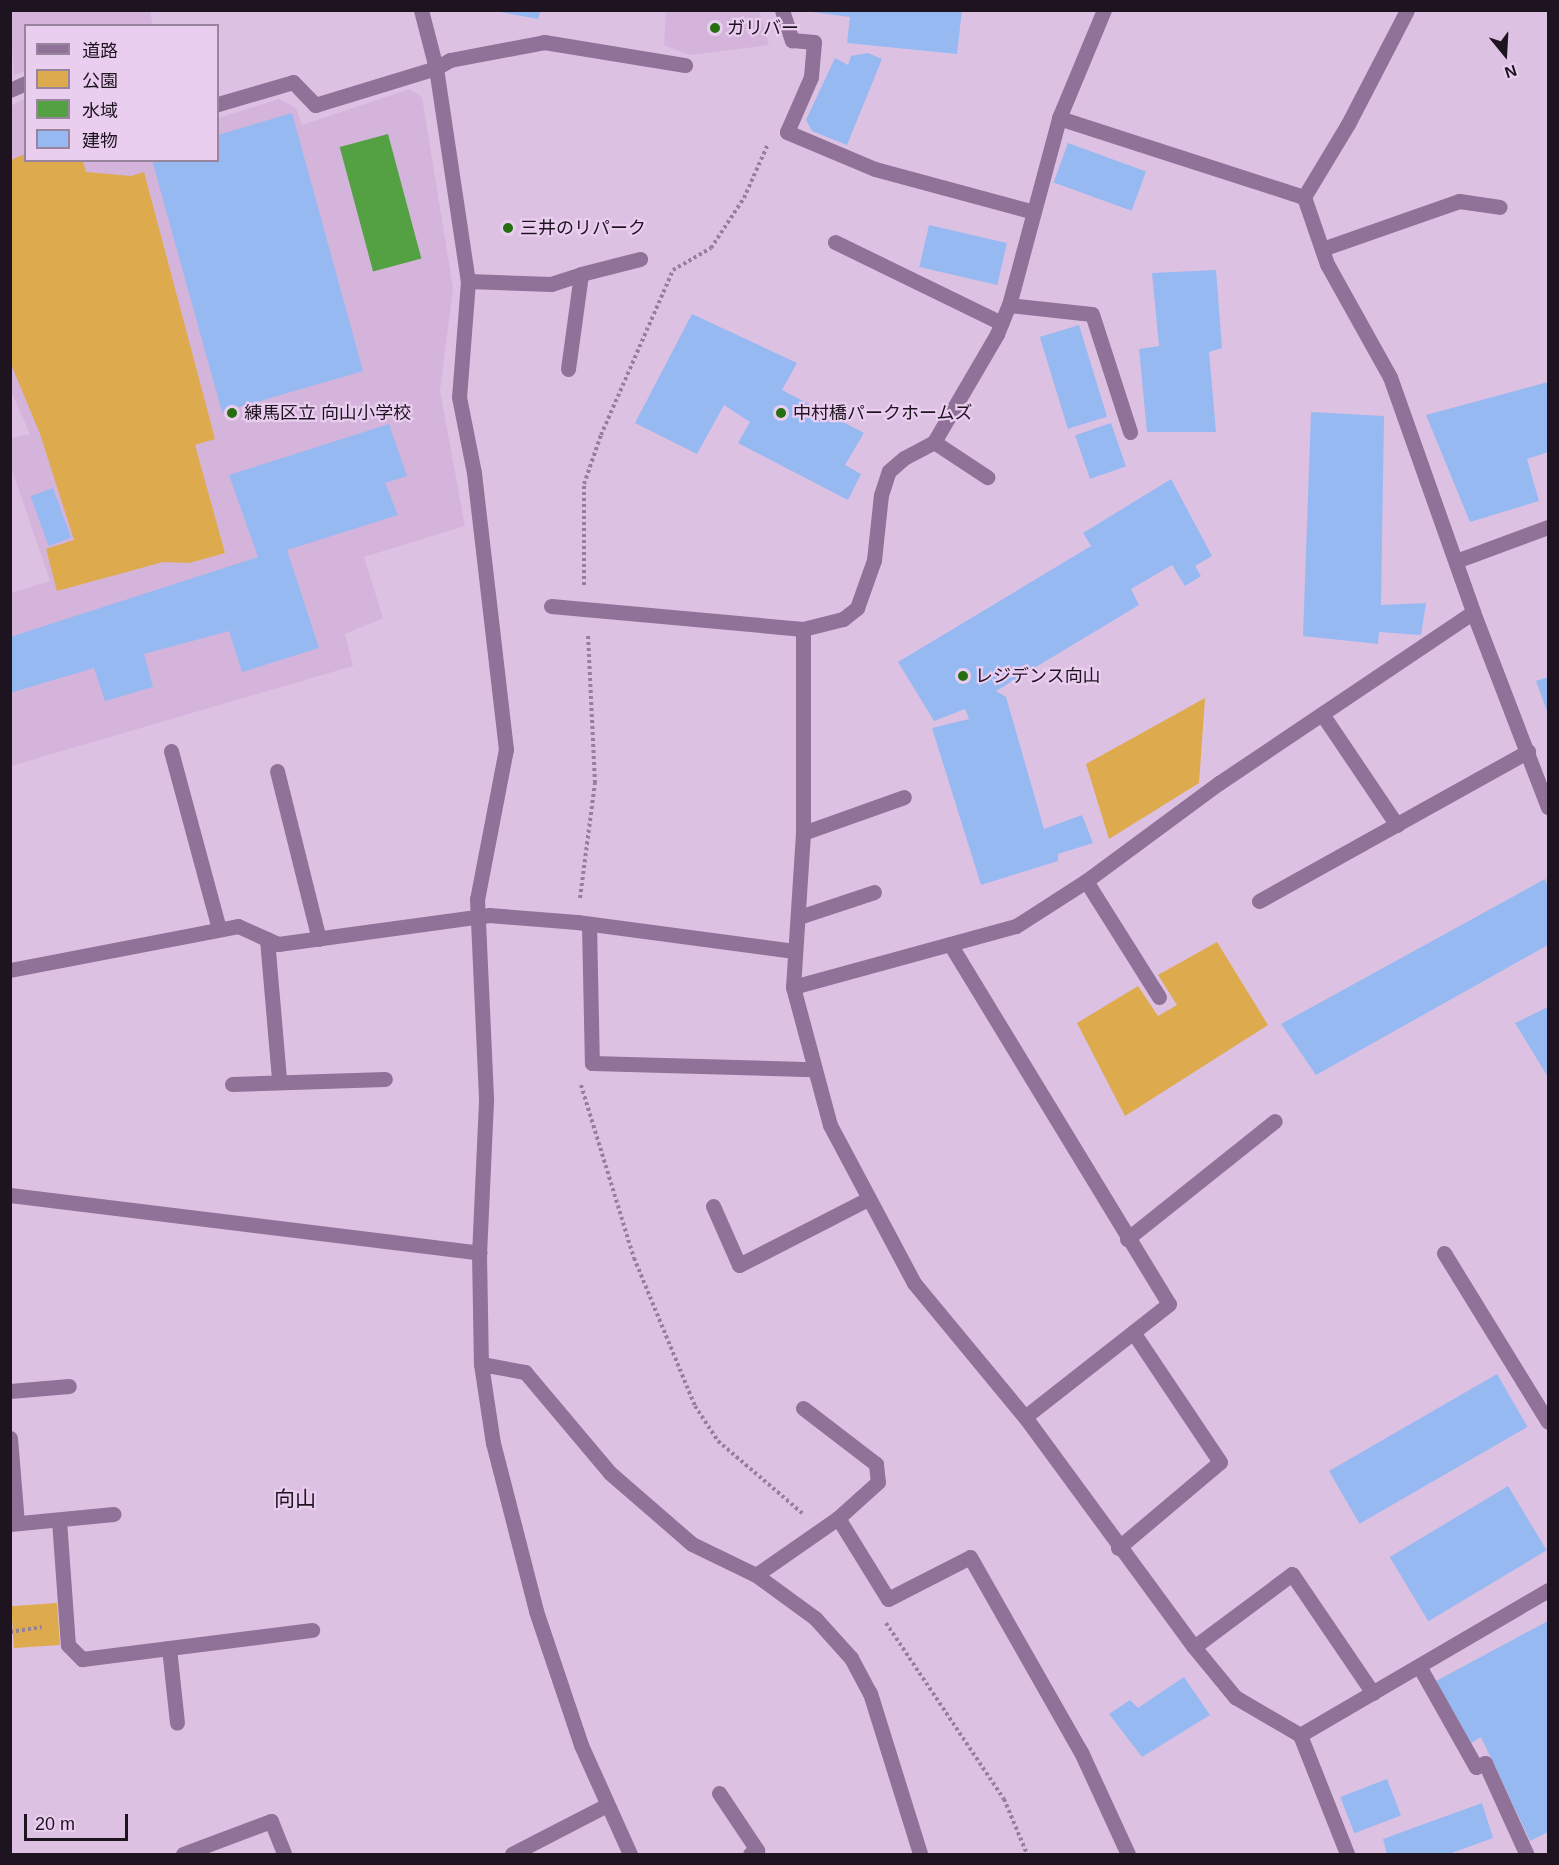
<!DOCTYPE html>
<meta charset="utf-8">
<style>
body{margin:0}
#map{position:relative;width:1559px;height:1865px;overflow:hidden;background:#ddc1e3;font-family:Helvetica,"Noto Sans JP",sans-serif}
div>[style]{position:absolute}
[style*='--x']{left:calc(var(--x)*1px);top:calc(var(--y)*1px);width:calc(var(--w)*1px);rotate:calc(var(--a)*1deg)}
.built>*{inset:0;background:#d4b4db}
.green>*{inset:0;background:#ddaa4d;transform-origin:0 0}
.water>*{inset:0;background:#54a144;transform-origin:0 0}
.building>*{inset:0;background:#96b9f2;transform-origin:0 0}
.path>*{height:4px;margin-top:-2px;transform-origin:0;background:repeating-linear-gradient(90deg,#958099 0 3px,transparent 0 6px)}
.minor>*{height:15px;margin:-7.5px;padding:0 7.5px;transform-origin:7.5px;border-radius:7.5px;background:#907197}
.dots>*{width:16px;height:16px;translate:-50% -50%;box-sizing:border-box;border:3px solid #eacef0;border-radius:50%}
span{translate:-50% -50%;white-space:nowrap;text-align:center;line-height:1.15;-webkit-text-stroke:4.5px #eacef0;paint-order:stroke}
.poi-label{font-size:18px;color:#1e1420}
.left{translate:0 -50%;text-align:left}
.quarter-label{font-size:21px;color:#1e1420}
.frame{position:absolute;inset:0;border:12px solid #1e1420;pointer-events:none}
.legend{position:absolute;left:24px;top:24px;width:195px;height:138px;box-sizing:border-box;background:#eacef0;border:2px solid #98849d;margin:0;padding:8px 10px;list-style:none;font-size:18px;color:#1e1420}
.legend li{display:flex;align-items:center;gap:12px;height:30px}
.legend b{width:30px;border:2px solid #98849d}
.north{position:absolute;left:1475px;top:24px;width:60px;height:60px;-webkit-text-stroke:4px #eacef0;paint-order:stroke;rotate:162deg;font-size:16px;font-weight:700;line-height:24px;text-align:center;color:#1e1420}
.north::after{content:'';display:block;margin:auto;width:21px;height:27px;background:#1e1420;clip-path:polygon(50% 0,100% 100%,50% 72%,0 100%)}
.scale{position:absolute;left:24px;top:1814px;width:104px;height:27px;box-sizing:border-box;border:3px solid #1e1420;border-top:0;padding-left:8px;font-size:18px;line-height:21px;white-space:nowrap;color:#1e1420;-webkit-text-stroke:4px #eacef0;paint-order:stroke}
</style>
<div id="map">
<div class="built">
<i style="clip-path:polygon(10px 11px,150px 11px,153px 25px,26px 26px,25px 71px,14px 75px)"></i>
<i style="clip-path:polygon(759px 11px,769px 45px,690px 55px,664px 45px,666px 11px)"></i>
<i style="clip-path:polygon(410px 89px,422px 97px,453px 288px,440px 391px,465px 526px,364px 557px,383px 618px,345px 634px,353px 666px,11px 766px,11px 593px,50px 581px,11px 467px,11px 438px,30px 434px,11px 391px,11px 106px,25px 99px,26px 160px,218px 160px,218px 118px,279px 99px,296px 108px,302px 125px)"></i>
</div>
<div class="green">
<i style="clip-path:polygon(25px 154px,26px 160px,83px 161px,86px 172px,131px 176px,144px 172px,215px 439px,195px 445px,225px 553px,189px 563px,163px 562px,57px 591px,46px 549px,74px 540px,40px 434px,11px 364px,11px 160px)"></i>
<i style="clip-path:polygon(1205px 698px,1199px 783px,1109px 839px,1086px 764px)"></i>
<i style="clip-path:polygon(1217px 942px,1268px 1025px,1125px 1116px,1077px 1023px,1138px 986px,1158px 1016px,1177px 1005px,1158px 975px)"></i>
<i style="left:57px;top:1603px;width:42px;height:46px;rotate:86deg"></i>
</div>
<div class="water">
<i style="left:388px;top:134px;width:129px;height:50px;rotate:75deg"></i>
</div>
<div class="building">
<i style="clip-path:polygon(490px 10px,541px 10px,538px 19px)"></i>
<i style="clip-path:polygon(797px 10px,962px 10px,957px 54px,847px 43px,850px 17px)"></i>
<i style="clip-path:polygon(868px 53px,882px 59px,847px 145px,812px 131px,806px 120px,835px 58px,848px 65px,851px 56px)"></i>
<i style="clip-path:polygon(292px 113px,363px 371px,222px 412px,152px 160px,218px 160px,218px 135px)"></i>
<i style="left:1068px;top:143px;width:83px;height:42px;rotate:20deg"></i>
<i style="left:929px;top:225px;width:80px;height:43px;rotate:13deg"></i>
<i style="clip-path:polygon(1216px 270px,1222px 348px,1209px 352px,1216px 432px,1147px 432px,1139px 349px,1159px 346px,1152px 273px)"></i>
<i style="clip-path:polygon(692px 314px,797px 363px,782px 390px,864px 433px,845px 465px,861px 474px,848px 500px,738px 443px,750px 422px,724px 405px,697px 454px,635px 423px)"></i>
<i style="left:1079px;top:325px;width:96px;height:41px;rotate:73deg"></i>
<i style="clip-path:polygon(1548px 382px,1548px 452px,1527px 459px,1539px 501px,1470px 522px,1426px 415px)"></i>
<i style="clip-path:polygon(1311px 412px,1384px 416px,1381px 605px,1426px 603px,1421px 635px,1379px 632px,1378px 644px,1303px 636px)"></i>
<i style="left:1111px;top:423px;width:46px;height:38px;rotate:71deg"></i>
<i style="clip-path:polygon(389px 424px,407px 476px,385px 483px,398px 515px,287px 550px,319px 648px,242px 672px,229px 631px,144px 654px,153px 687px,105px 701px,94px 668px,10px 693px,10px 637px,258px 557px,229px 475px)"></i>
<i style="clip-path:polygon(1171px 479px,1212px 556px,1195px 566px,1201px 576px,1185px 586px,1172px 565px,1131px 589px,1139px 605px,996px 691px,1006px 697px,1044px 829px,1082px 815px,1093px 843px,1058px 854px,1058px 861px,981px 885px,932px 728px,969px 719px,965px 709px,934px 721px,898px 662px,1091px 546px,1083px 533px)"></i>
<i style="left:53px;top:488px;width:53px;height:24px;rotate:70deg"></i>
<i style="clip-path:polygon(1548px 677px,1548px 714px,1536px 681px)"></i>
<i style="clip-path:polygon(1545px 879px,1548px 887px,1548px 945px,1316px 1075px,1281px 1024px)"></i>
<i style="clip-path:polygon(1548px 1007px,1548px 1077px,1515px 1023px)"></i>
<i style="left:1497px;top:1374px;width:61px;height:194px;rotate:60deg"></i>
<i style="left:1508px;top:1486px;width:75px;height:138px;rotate:59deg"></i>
<i style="clip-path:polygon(1548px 1621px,1548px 1832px,1530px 1841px,1481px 1737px,1471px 1743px,1436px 1681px)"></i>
<i style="clip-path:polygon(1184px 1677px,1210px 1715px,1142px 1757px,1109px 1714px,1130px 1700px,1138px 1708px)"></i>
<i style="left:1387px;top:1779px;width:39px;height:50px;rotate:69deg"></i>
<i style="clip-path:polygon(1482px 1803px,1493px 1838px,1449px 1854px,1387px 1854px,1383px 1839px)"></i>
</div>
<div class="path">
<i style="--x:584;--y:585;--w:101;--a:-90"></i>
<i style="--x:584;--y:484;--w:52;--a:-70.9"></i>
<i style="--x:601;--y:435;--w:180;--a:-66.4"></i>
<i style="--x:673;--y:270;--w:44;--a:-30.1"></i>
<i style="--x:711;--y:248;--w:60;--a:-56.6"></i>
<i style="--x:744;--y:198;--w:57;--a:-66.1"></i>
<i style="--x:580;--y:898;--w:116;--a:-82.6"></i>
<i style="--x:595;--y:783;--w:149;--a:-92.7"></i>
<i style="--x:581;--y:1085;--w:181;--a:73"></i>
<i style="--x:634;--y:1258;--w:160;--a:67.6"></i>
<i style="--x:695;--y:1406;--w:42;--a:56.7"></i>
<i style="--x:718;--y:1441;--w:111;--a:40.6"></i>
<i style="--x:886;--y:1623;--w:212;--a:56.2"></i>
<i style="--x:1004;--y:1799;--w:60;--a:67.3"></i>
<i style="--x:10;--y:1632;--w:32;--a:-9"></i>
</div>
<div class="minor">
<i style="--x:421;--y:10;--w:60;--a:75.5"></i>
<i style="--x:436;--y:68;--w:215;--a:81.5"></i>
<i style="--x:468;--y:281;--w:116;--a:94.4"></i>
<i style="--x:459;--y:397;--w:77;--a:78.8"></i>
<i style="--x:474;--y:473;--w:278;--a:83.4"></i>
<i style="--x:506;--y:749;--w:153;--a:100.9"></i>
<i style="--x:477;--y:899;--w:202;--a:87.4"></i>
<i style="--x:486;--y:1101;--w:152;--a:92.6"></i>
<i style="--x:479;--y:1253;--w:111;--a:89"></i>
<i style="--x:481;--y:1364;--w:80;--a:81.4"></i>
<i style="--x:493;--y:1443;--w:173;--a:75.6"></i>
<i style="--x:536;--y:1611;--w:141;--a:71.4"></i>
<i style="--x:581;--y:1745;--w:120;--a:65.8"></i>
<i style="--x:782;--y:10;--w:32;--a:72"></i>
<i style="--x:792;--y:40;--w:22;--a:5"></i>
<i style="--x:814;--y:42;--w:35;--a:95"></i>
<i style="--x:811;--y:77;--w:60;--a:113.6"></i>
<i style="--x:787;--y:132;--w:95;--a:22.8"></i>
<i style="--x:875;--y:169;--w:162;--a:15.1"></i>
<i style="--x:10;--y:90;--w:17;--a:-24"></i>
<i style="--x:218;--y:104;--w:78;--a:-16.3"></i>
<i style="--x:293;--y:82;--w:32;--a:46"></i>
<i style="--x:315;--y:105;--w:127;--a:-17"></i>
<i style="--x:436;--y:68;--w:16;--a:-30"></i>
<i style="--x:450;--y:60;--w:96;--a:-10.8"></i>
<i style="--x:544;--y:42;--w:143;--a:9.3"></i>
<i style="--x:1059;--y:118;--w:257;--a:17.9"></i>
<i style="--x:1304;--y:197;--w:71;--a:71.1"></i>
<i style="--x:1327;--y:264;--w:129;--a:60.9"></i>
<i style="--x:1390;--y:377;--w:249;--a:70.5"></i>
<i style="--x:1473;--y:612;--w:209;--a:69"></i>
<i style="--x:1304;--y:197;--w:85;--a:-58.9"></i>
<i style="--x:1348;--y:124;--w:128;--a:-62.6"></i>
<i style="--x:835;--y:242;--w:185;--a:26"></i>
<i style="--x:1322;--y:249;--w:145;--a:-19.3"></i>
<i style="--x:1459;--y:201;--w:41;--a:8.3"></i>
<i style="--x:468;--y:281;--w:83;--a:2.1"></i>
<i style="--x:551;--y:284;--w:32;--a:-18"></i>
<i style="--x:1009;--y:305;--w:83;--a:6.2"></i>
<i style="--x:1092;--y:314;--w:124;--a:72.1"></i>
<i style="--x:568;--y:369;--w:96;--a:-82.2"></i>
<i style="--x:581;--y:274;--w:61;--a:-14.3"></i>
<i style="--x:934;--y:442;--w:64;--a:33.4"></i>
<i style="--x:1456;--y:561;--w:98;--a:-20.3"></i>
<i style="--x:551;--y:606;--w:253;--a:5.2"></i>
<i style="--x:803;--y:629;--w:41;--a:-14"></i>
<i style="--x:843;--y:619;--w:18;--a:-38"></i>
<i style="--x:857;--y:608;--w:51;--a:-70.5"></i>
<i style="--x:874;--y:560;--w:65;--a:-83.9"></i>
<i style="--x:881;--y:495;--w:25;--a:-72"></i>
<i style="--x:889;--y:471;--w:20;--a:-41"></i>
<i style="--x:904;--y:458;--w:34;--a:-28"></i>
<i style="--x:934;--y:442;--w:125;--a:-59.7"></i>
<i style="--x:997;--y:334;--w:31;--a:-68"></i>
<i style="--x:1009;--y:305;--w:194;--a:-75"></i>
<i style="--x:1059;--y:118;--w:117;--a:-67.4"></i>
<i style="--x:803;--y:629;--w:204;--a:90"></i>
<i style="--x:803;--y:833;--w:154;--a:93.7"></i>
<i style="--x:793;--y:987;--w:143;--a:75"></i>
<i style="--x:830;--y:1125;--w:179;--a:62"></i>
<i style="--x:914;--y:1283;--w:174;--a:50.4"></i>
<i style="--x:1025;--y:1417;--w:285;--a:53.7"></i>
<i style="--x:1194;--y:1647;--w:65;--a:50.6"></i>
<i style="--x:1235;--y:1697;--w:75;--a:30.3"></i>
<i style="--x:1300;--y:1735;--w:128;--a:68.4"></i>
<i style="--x:1322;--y:714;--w:134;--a:56"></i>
<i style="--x:171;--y:751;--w:184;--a:74.9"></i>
<i style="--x:277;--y:771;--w:173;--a:76"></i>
<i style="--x:803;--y:833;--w:107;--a:-19.6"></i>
<i style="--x:1086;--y:881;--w:137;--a:57.8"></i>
<i style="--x:1259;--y:901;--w:308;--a:-29.1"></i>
<i style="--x:799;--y:917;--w:79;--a:-18.4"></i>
<i style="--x:589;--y:924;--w:139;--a:88.8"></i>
<i style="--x:592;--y:1063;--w:220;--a:1.6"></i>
<i style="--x:267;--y:939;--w:142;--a:85.1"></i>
<i style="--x:950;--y:944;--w:421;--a:58.7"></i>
<i style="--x:1169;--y:1304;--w:183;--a:141.9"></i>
<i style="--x:10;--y:970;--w:232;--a:-10.9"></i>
<i style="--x:238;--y:926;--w:44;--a:24.2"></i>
<i style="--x:278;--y:944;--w:213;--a:-7.8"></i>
<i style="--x:489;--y:915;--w:88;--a:4.5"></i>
<i style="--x:577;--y:922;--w:219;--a:7.6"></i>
<i style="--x:793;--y:987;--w:231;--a:-15.3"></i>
<i style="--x:1016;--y:926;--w:83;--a:-32.7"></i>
<i style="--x:1086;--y:881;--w:165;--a:-36.4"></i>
<i style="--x:1219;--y:783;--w:306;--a:-33.9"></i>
<i style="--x:232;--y:1084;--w:153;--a:-1.9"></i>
<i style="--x:10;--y:1195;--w:473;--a:7"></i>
<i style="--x:713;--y:1206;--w:64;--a:66.2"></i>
<i style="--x:739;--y:1265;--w:145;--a:-27.1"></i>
<i style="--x:1127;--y:1239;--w:189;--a:-38.6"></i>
<i style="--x:1444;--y:1253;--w:198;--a:58.4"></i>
<i style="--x:481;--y:1364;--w:45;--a:10.3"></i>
<i style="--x:525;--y:1372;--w:132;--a:49.9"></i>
<i style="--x:610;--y:1473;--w:108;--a:40.9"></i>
<i style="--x:692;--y:1544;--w:71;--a:25.8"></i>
<i style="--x:756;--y:1575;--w:73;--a:36.1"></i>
<i style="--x:815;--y:1618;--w:54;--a:48"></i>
<i style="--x:851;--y:1658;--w:40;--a:62"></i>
<i style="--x:870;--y:1693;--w:169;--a:72.7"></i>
<i style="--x:10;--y:1391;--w:59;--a:-4.8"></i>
<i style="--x:803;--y:1408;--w:92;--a:37.5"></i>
<i style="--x:876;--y:1464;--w:18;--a:84"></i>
<i style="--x:878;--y:1482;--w:54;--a:138"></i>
<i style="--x:10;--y:1438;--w:85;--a:85.3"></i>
<i style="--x:59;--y:1520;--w:125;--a:85.9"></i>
<i style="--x:68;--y:1645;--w:20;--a:45"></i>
<i style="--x:82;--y:1659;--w:232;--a:-7.2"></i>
<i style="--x:10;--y:1524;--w:104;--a:-5.5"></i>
<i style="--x:1118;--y:1548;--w:133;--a:-40.1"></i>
<i style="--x:1220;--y:1462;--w:156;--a:-123.8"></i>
<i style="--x:756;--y:1575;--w:100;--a:-34.8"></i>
<i style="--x:838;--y:1518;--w:95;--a:58.3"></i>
<i style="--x:888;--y:1599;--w:92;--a:-27.1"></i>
<i style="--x:970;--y:1557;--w:224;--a:60.4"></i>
<i style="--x:1081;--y:1752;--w:112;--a:65.3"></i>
<i style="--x:1194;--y:1647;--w:122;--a:-36.7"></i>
<i style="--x:1292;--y:1574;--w:144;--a:55.8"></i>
<i style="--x:169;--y:1648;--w:75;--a:83.9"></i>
<i style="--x:1419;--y:1666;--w:116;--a:60.6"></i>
<i style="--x:1476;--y:1767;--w:10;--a:-24"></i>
<i style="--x:1485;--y:1763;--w:99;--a:65.5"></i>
<i style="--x:1300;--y:1735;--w:287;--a:-30.3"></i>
<i style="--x:719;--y:1793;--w:69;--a:56.3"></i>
<i style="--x:757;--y:1850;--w:8;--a:150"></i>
<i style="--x:183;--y:1854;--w:94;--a:-20.6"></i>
<i style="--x:271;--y:1821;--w:35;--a:68"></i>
<i style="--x:512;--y:1854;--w:107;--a:-27.3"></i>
</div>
<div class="dots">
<i style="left:715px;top:28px;background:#256f10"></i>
<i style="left:508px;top:228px;background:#256f10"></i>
<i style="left:232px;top:413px;background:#256f10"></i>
<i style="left:781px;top:413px;background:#256f10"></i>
<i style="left:963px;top:676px;background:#256f10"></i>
</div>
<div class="poi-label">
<span class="left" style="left:727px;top:28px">ガリバー</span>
<span class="left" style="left:520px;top:228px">三井のリパーク</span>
<span class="left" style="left:244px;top:413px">練馬区立 向山小学校</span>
<span class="left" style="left:793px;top:413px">中村橋パークホームズ</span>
<span class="left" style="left:975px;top:676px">レジデンス向山</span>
</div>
<div class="quarter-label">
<span style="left:295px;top:1499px">向山</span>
</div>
<div class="frame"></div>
<ul class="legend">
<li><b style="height:8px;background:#907197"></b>道路</li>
<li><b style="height:16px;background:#ddaa4d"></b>公園</li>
<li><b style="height:16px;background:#54a144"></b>水域</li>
<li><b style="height:16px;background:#96b9f2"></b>建物</li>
</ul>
<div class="north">N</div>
<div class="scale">20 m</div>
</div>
